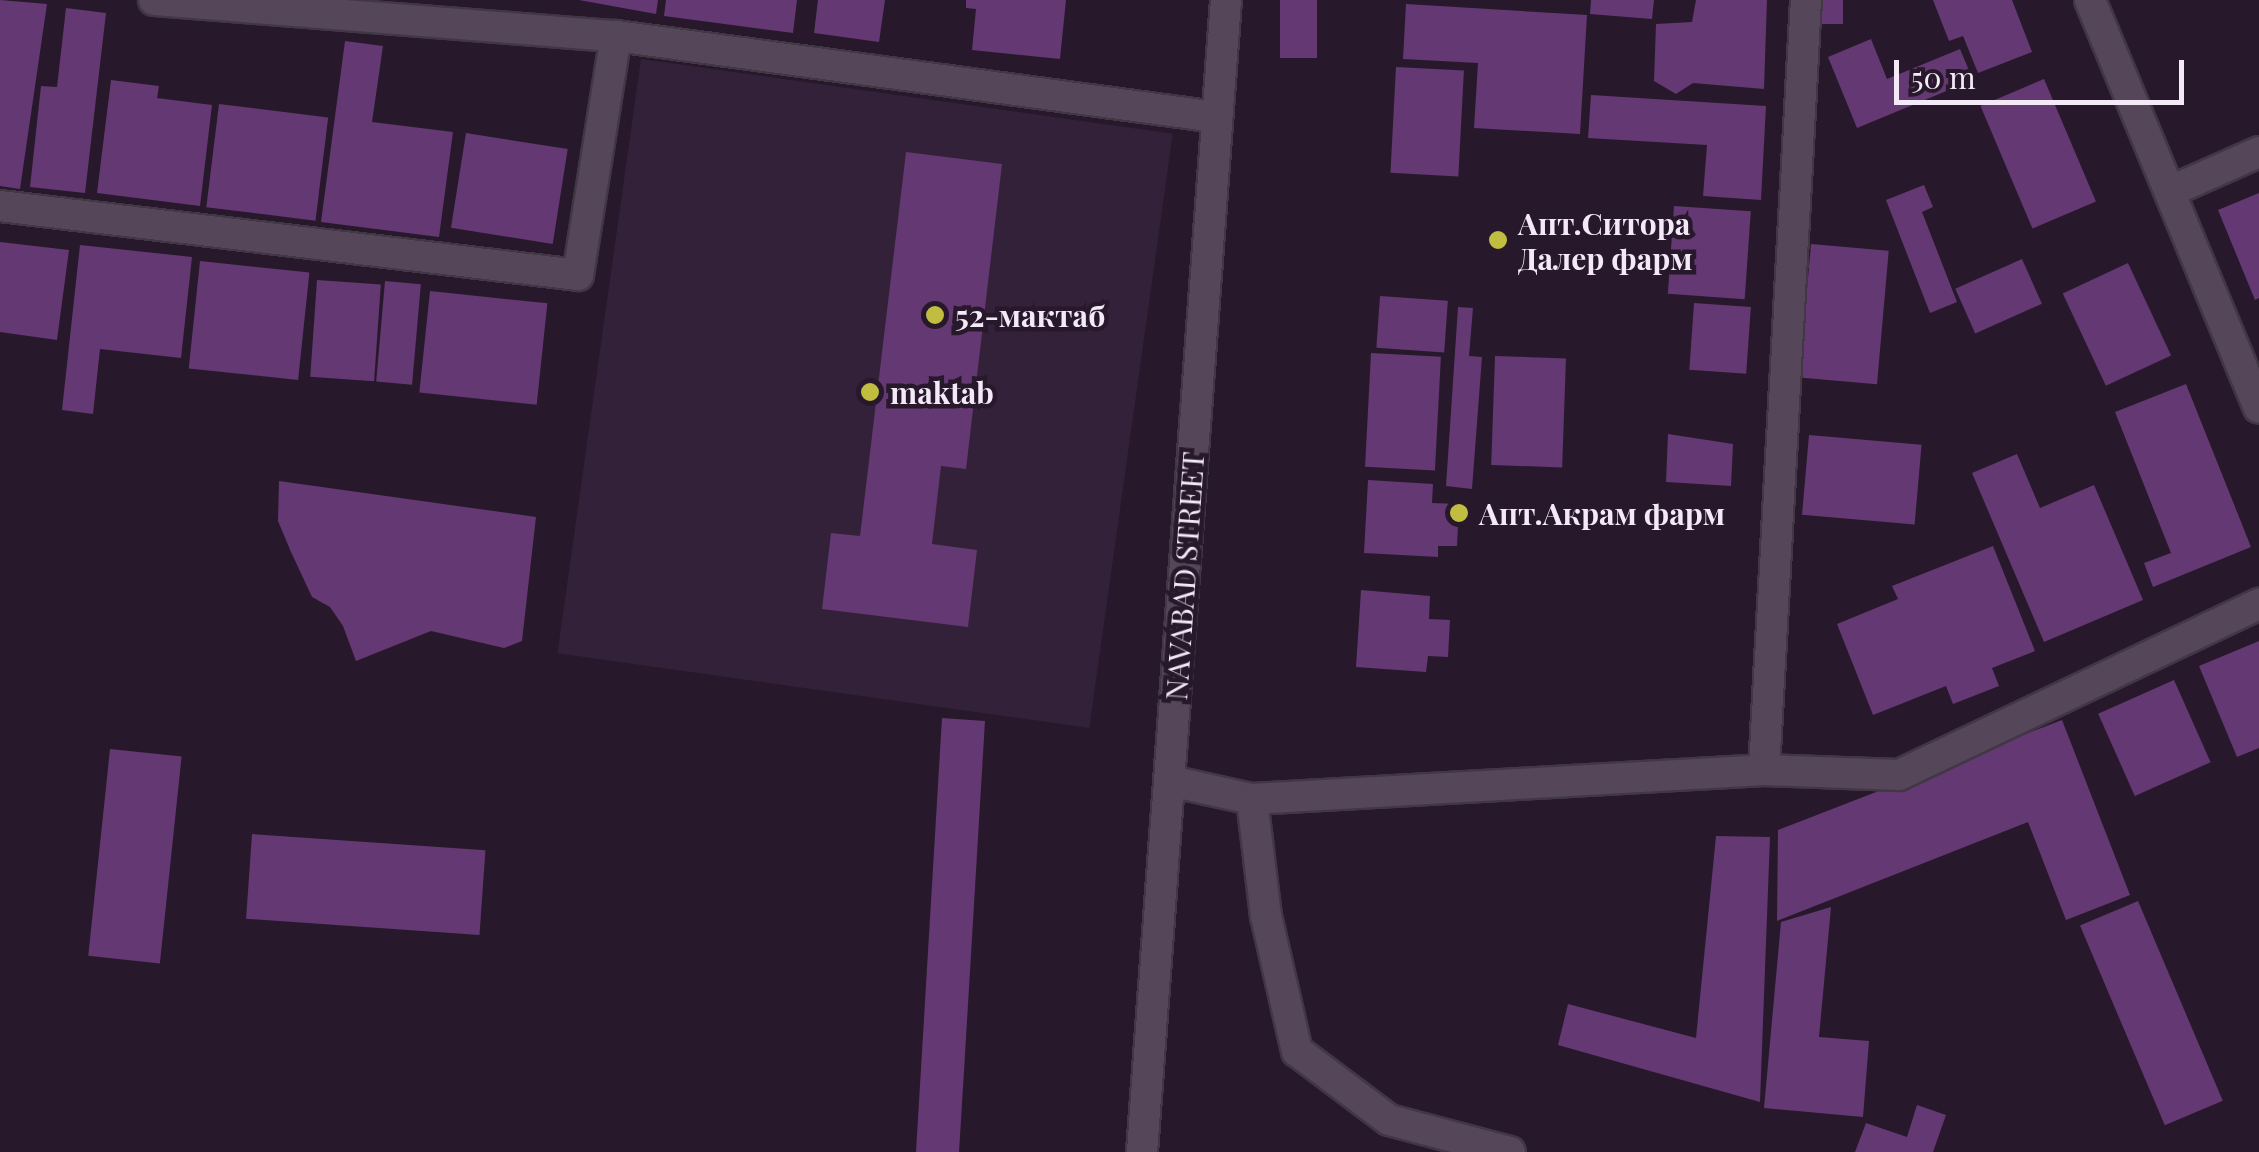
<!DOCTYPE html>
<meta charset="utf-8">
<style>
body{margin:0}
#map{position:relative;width:2259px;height:1152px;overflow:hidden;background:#27192b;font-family:"Playfair Display",serif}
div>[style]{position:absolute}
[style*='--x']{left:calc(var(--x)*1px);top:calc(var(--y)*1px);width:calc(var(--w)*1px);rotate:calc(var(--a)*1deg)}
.built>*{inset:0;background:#332139;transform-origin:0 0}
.building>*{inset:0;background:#643872;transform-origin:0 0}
.roads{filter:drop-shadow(2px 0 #413745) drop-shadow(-2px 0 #413745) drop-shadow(0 2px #413745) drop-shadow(0 -2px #413745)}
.minor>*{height:30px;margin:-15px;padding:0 15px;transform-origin:15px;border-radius:15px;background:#55465a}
.dots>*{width:28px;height:28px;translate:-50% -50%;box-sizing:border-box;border:5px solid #27192b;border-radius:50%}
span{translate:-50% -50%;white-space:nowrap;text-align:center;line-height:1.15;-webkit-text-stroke:9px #27192b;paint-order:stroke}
.poi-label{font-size:30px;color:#f4eaf7;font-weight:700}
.left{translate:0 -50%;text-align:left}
.street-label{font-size:30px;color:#f4eaf7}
.scale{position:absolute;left:1894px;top:60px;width:290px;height:45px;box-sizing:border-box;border:5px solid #f4eaf7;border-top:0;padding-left:12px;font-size:30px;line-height:35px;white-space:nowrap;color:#f4eaf7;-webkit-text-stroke:8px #27192b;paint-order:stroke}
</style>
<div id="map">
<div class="built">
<i style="left:641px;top:59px;width:537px;height:600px;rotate:8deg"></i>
</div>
<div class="building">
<i style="clip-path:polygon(0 0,47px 4px,20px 189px,0 186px)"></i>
<i style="clip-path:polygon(579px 0,658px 0,656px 14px)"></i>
<i style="clip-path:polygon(666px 0,797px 0,793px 33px,664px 16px)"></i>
<i style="clip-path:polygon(818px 0,885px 0,879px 42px,814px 33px)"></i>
<i style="clip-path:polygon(966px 0,1066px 0,1060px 59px,972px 50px,976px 9px,966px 8px)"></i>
<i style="left:1280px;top:0;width:37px;height:58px"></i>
<i style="clip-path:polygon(1591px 0,1654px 0,1652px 19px,1590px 14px)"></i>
<i style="clip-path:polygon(1696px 0,1767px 0,1764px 89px,1693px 83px,1676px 94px,1654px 81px,1656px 24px,1692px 22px)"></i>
<i style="left:1819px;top:0;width:24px;height:24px"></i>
<i style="clip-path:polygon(1933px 0,2012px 0,2032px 52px,1978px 73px,1963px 36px,1949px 41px)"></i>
<i style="clip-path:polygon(1406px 4px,1587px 15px,1580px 134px,1474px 128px,1478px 63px,1403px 59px)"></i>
<i style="clip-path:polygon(66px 8px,106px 13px,85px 193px,30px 187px,41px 86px,57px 87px)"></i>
<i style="clip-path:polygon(1871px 39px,1887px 79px,1960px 49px,1973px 80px,1857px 128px,1828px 57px)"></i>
<i style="clip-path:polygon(345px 41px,383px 46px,372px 122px,453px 132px,439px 237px,321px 222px)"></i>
<i style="left:1396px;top:67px;width:68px;height:106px;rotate:3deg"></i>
<i style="left:2044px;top:79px;width:133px;height:69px;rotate:67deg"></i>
<i style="clip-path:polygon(111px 80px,159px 86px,157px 98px,212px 105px,200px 206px,97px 193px)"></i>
<i style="clip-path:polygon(1591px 95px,1766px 106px,1761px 200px,1703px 196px,1707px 145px,1588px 138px)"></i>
<i style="left:219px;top:104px;width:110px;height:104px;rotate:7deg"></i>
<i style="left:466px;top:133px;width:103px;height:96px;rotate:9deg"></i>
<i style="clip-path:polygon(906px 152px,1002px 164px,966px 469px,941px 466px,932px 544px,977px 550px,968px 627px,822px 609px,831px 533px,860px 536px)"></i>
<i style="clip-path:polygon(1924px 185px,1933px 207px,1922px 212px,1957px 302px,1930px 313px,1886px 200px)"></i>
<i style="clip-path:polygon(2259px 193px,2259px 298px,2255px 300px,2218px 210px)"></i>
<i style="left:1674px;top:206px;width:77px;height:88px;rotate:4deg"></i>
<i style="clip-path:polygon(0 242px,69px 250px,57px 340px,0 332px)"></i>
<i style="left:1811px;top:244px;width:78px;height:134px;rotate:5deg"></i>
<i style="clip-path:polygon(80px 245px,192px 257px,181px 358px,100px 349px,93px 414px,62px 410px)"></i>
<i style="left:2022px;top:259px;width:49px;height:73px;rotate:66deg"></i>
<i style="left:200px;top:261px;width:110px;height:108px;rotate:6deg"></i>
<i style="left:2128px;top:263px;width:102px;height:72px;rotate:65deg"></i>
<i style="left:317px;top:280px;width:64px;height:97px;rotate:4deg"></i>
<i style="left:385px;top:281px;width:36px;height:101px;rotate:5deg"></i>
<i style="left:430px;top:291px;width:118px;height:102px;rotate:6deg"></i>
<i style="left:1380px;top:296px;width:68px;height:52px;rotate:4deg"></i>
<i style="left:1694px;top:303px;width:57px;height:67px;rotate:4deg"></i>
<i style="clip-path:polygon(1458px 307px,1473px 308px,1469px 356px,1482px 357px,1472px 489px,1446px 486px)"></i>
<i style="left:1371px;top:353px;width:70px;height:114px;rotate:3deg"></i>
<i style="left:1495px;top:356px;width:71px;height:109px;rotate:2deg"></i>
<i style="clip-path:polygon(2186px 384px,2251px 547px,2153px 587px,2144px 563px,2171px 553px,2115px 412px)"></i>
<i style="clip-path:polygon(1668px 434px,1733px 444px,1731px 486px,1666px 482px)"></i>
<i style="left:1809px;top:435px;width:113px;height:80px;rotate:5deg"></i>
<i style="clip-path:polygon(2017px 454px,2040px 508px,2094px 485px,2143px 600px,2044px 642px,1972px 473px)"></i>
<i style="clip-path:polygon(1368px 480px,1433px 484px,1432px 503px,1459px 504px,1457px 546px,1438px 546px,1438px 557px,1364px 553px)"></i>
<i style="clip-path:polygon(279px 481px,536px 517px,522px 641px,504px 648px,431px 631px,356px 661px,343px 626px,330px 607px,312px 597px,291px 552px,278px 521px)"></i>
<i style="clip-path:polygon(1993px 546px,2035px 651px,1992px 668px,1999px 686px,1953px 704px,1946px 686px,1873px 715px,1837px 624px,1898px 599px,1892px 586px)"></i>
<i style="clip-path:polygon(1361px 590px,1430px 596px,1429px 619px,1450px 620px,1448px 657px,1428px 656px,1426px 672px,1356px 667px)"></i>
<i style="clip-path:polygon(2259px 641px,2259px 748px,2237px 757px,2199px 666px)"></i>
<i style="left:2174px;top:680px;width:90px;height:83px;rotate:66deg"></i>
<i style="clip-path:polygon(942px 718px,985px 721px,964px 1071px,959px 1152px,916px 1152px)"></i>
<i style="clip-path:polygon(2062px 720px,2130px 895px,2066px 920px,2028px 822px,1777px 921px,1778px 830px)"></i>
<i style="left:110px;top:749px;width:72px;height:208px;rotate:6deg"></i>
<i style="left:252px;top:834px;width:234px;height:85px;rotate:4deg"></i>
<i style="clip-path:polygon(1716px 836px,1770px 837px,1760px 1102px,1558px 1045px,1568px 1004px,1696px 1038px)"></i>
<i style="left:2138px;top:901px;width:217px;height:63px;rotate:67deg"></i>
<i style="clip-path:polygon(1831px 907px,1819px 1037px,1869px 1041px,1863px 1117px,1764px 1108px,1781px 922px)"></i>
<i style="clip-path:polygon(1917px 1105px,1946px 1115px,1933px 1152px,1855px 1152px,1866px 1123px,1907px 1137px)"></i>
</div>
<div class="roads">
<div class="minor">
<i style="--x:154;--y:0;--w:463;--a:4.5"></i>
<i style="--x:616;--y:36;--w:605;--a:7.69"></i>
<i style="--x:2090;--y:0;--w:441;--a:67.5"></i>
<i style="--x:2171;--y:191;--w:96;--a:-23.9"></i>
<i style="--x:0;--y:206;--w:582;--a:6.81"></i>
<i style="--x:578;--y:275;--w:242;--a:-81"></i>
<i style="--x:1764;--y:770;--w:771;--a:-86.88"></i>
<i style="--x:1170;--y:781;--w:84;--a:12.4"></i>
<i style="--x:1252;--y:799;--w:118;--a:83.2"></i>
<i style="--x:1266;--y:916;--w:139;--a:77.1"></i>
<i style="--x:1297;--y:1051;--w:115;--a:36.9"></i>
<i style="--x:1389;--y:1120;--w:125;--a:14.8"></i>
<i style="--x:1252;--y:799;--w:513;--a:-3.24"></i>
<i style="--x:1764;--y:770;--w:135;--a:2.1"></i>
<i style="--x:1899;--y:775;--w:399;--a:-25.4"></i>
<i style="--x:1142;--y:1152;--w:1155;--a:-85.83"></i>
</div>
</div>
<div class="dots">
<i style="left:1498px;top:240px;background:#c1bd40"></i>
<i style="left:935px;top:315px;background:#c1bd40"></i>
<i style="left:870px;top:392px;background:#c1bd40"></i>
<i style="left:1459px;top:513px;background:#c1bd40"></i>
</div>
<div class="poi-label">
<span class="left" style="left:1518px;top:240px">Апт.Ситора<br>Далер фарм</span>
<span class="left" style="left:955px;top:315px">52-мактаб</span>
<span class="left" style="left:890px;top:392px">maktab</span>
<span class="left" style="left:1479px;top:513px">Апт.Акрам фарм</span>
</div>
<div class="street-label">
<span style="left:1184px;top:576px;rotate:-86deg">NAVABAD STREET</span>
</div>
<div class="scale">50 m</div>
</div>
